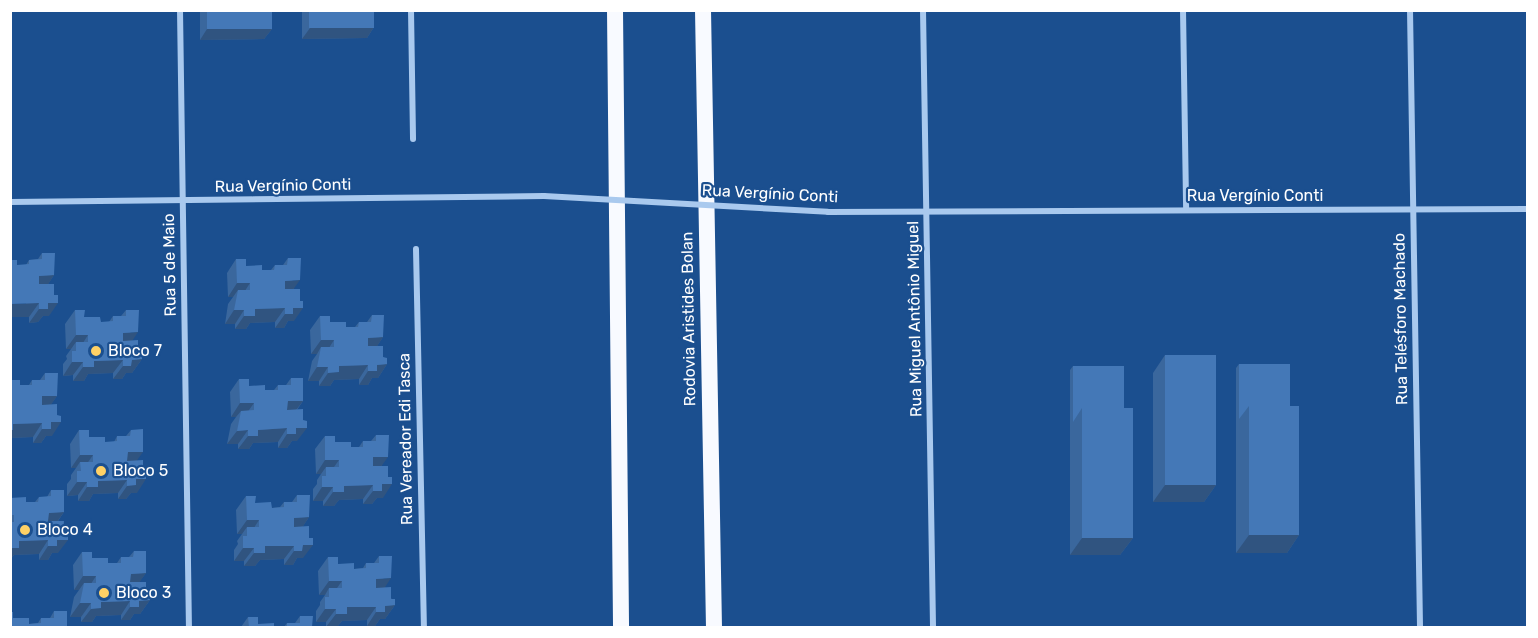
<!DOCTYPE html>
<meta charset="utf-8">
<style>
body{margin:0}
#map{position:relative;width:1538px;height:638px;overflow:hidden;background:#1b4f8f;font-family:Rubik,sans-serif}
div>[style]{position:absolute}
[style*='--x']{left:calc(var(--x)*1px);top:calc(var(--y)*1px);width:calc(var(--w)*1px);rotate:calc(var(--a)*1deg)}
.minor>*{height:6px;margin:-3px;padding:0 3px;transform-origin:3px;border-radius:3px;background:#a9c9ee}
.trunk>*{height:16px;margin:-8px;padding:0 8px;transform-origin:8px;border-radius:8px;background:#f8faff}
.minor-bridge>*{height:6px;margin:-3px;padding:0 3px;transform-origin:3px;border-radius:3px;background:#a9c9ee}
.wall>*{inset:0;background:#3a679d}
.shaded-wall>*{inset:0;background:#305480}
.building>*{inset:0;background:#4478b7;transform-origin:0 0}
.dots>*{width:16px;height:16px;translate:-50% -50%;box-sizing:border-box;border:3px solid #1b4f8f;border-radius:50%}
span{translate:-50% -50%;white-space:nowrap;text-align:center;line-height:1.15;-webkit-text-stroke:4.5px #1b4f8f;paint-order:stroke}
.street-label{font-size:16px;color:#fff}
.poi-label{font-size:16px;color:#fff}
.left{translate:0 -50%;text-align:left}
.frame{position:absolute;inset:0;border:12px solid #fff;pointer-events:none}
</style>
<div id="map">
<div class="minor">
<i style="--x:180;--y:10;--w:618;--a:89.17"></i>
<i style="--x:411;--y:10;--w:129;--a:89.1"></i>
<i style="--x:923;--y:10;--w:618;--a:89.07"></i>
<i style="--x:1183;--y:10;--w:200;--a:89.1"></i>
<i style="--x:1410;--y:10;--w:618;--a:89.07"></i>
<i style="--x:10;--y:202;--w:534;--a:-0.64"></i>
<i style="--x:828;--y:212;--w:700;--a:-0.25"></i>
<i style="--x:416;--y:249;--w:379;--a:88.8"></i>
</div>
<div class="trunk">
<i style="--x:615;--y:10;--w:618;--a:89.44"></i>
<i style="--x:703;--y:10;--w:618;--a:88.98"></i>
</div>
<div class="minor-bridge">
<i style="--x:544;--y:196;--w:284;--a:3.2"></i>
</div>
<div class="wall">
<i style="clip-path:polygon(200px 10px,272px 10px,272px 29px,264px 39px,200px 40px)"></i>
<i style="clip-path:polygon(302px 10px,374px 10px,374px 27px,367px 38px,302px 39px)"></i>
<i style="clip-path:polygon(42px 253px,54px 275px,48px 284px,49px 316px,43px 316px,38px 322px,29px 323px,29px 317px,17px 265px,26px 265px,29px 260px,38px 259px)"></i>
<i style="clip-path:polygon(288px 258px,294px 289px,294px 321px,288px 321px,284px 328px,275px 328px,275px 322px,250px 323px,246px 329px,235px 329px,235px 324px,225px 324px,228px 304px,233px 297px,228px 297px,227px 273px,236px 259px,246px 266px,262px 270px,271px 270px,275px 265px,283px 265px)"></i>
<i style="clip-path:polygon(75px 310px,84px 317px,101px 322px,109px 322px,113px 316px,121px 316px,126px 310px,132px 341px,142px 359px,132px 373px,126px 373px,122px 379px,113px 379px,113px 373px,88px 374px,84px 381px,73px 381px,73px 375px,63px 376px,63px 364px,67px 359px,66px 356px,71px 349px,66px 349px,65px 324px)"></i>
<i style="clip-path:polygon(372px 315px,383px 337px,377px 346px,387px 364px,378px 378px,372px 378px,368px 385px,359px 385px,359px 379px,334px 380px,330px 386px,319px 386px,319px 381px,308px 381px,312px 361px,317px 354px,311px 354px,310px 330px,320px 316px,330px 322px,346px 327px,355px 327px,359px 322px,367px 322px)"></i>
<i style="clip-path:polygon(1165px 355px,1216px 485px,1204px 502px,1153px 502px,1153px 373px)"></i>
<i style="clip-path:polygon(1239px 364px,1290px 406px,1299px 535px,1287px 553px,1236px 553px,1236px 368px)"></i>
<i style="clip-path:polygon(1073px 366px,1124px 408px,1133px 538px,1120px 555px,1070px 555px,1070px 370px)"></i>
<i style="clip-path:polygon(45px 373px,57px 396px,51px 404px,52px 436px,46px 436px,41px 443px,33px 443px,33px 437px,10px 438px,10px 380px,20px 385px,29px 385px,32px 380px,40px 380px)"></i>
<i style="clip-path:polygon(291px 378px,303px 401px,297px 410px,297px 441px,292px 441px,287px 448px,278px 448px,278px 442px,253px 443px,249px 449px,238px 449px,238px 444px,227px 444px,231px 424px,236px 417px,231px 417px,230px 392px,239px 379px,249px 386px,265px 390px,274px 390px,278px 385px,286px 385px)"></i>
<i style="clip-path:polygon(79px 430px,89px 437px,105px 442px,114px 442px,117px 436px,126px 436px,131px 430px,137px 461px,137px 493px,131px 493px,126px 499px,118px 499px,118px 493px,93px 494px,89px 501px,78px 501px,78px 495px,67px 496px,67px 484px,71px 479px,71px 475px,76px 468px,71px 468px,70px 444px)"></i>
<i style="clip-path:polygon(376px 435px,382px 466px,383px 498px,377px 498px,372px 504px,363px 504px,363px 499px,339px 500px,334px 506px,323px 506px,323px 501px,313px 501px,313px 489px,317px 484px,317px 480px,321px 474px,316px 474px,315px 449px,325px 436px,335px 442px,351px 447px,359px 447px,363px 441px,371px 441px)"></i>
<i style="clip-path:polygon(51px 490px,64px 512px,58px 521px,58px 553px,52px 553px,48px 560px,39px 560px,39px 554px,14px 555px,10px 560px,10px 498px,26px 502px,35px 502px,39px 497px,47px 497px)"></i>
<i style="clip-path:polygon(297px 495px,309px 517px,303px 526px,303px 558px,297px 558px,293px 565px,284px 565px,284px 559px,260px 560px,255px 566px,244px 566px,244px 561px,234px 561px,234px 550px,238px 544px,237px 541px,242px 534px,237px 534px,236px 510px,246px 496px,255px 503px,272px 508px,280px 507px,284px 502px,292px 502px)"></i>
<i style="clip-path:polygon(134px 551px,146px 573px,139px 582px,150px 600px,140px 614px,134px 614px,130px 620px,121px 620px,121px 615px,96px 616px,92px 622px,81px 622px,81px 617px,70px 617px,74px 597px,79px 590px,74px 590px,73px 565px,82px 552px,92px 558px,108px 563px,117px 563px,121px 557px,129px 557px)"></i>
<i style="clip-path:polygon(379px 556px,385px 587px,395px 605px,385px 619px,380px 619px,375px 626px,367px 626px,367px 620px,342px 621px,337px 627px,326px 627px,326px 622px,316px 622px,316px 611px,320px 605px,320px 602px,325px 595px,319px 595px,318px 571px,328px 557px,338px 564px,354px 569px,363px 568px,366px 563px,374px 563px)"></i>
<i style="clip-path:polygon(54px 611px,67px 627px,10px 627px,13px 618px,29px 624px,38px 623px,41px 618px,50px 618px)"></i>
<i style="clip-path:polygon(300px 616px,312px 627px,284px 627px,287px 623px,295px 623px)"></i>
<i style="clip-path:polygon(248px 617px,258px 624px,274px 627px,241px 627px)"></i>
</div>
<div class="shaded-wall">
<i style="clip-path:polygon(374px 27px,367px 38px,302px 39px,310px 28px)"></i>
<i style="clip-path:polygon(207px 29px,272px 29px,264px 39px,200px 40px)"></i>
<i style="clip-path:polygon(54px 275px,45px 289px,30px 289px,39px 276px)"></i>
<i style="clip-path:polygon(300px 280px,290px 294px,275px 294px,285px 281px)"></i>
<i style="clip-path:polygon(237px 283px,250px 283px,241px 297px,238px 290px,233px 297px,228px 297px)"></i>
<i style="clip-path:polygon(39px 303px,29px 317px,10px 317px,10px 304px)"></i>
<i style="clip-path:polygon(48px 303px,58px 303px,49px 316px,43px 316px,38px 322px,29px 323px,39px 309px)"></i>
<i style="clip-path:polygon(285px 308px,275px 322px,250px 323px,246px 329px,235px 329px,244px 316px,255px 309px)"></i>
<i style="clip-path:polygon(293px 308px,303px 308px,294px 321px,288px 321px,284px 328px,275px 328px,285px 314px)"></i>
<i style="clip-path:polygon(234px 310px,244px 310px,235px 324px,225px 324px)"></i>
<i style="clip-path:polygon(138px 332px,129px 346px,114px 346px,123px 333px)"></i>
<i style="clip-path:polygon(76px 335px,88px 335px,79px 349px,76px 342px,71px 349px,66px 349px)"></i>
<i style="clip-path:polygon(383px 337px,374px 351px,359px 351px,368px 338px)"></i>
<i style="clip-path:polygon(321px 340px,334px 340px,325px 354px,321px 347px,317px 354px,311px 354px)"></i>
<i style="clip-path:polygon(142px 359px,132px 373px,126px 373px,122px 379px,113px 379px,123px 366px,132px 360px)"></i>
<i style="clip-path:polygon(123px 360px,113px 373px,88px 374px,84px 381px,73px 381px,83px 367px,94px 361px)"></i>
<i style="clip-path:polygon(72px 362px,83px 362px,73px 375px,63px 376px)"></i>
<i style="clip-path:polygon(387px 364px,378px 378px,372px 378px,368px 385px,359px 385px,368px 371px,377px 365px)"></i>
<i style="clip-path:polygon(368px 365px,359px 379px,334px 380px,330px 386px,319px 386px,328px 373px,339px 366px)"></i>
<i style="clip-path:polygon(317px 367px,328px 367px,319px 381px,308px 381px)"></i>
<i style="clip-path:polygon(42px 396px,57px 396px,48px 409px,33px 409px)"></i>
<i style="clip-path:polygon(288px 401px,303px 401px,293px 414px,278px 414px)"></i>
<i style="clip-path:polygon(240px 403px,254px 403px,244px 417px,241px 411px,236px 417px,231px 417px)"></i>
<i style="clip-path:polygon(51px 422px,61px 422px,52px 436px,46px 436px,41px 443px,33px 443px,42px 429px)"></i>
<i style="clip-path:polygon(42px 423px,33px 437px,10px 438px,10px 428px,13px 424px)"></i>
<i style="clip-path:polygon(287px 428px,278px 442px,253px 443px,249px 449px,238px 449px,248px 436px,258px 430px)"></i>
<i style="clip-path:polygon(296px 428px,307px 428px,297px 441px,292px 441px,287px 448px,278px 448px,287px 434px)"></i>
<i style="clip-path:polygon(248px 430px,238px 444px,227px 444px,237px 431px)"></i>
<i style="clip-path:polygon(128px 452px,143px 452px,133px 466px,118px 466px)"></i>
<i style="clip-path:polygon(80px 455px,93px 455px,84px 468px,80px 462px,76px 468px,71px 468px)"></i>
<i style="clip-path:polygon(373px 457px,388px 457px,378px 471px,364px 471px)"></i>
<i style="clip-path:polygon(325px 460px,339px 460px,329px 474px,326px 467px,321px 474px,316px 474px)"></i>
<i style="clip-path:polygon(136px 479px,146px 479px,137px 493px,131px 493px,126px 499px,118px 499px,127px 486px)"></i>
<i style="clip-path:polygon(127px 480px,118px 493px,93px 494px,89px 501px,78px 501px,87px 487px,98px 481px)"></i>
<i style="clip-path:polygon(77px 482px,87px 482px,78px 495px,67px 496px)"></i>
<i style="clip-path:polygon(382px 484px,392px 484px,383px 498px,377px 498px,372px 504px,363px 504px,373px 491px)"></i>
<i style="clip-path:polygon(373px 485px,363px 499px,339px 500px,334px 506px,323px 506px,333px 492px,344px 486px)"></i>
<i style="clip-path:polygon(1165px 485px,1216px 485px,1204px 502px,1153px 502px)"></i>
<i style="clip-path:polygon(322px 487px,333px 487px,323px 501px,313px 501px)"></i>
<i style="clip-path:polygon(64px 512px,54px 526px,39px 526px,49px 513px)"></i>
<i style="clip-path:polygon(309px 517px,300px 531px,285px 531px,294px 518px)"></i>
<i style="clip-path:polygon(247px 520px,259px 520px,250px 534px,247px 527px,242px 534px,237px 534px)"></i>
<i style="clip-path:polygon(1249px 535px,1299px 535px,1287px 553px,1236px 553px)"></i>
<i style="clip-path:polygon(1082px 538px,1133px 538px,1120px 555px,1070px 555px)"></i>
<i style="clip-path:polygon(48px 540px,39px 554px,14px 555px,10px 560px,10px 548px,19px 541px)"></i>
<i style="clip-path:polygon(57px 540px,68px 540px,58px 553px,52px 553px,48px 560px,39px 560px,48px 546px)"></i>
<i style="clip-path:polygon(303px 545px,313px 545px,303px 558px,297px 558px,293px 565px,284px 565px,294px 551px)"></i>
<i style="clip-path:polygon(265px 546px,294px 546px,284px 559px,260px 560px,255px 566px,244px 566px,254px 553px)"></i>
<i style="clip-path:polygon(243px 548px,254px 548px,244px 561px,234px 561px)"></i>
<i style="clip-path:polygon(146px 573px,136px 587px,121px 587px,131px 574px)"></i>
<i style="clip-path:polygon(83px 576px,96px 576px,87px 590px,84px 583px,79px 590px,74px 590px)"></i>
<i style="clip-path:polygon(391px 578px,382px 592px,367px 592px,376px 579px)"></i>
<i style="clip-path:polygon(329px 581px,342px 581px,332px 595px,329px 588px,325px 595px,319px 595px)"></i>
<i style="clip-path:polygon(150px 600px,140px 614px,134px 614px,130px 620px,121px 620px,130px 607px,139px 601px)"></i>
<i style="clip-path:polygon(130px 601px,121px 615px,96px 616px,92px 622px,81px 622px,91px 609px,101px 602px)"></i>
<i style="clip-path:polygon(80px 603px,91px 603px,81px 617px,70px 617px)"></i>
<i style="clip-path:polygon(395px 605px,385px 619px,380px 619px,375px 626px,367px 626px,376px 612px,385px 606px)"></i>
<i style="clip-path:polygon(347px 607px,376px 607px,367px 620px,342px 621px,337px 627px,326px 627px,336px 614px)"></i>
<i style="clip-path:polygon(325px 609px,336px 609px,326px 622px,316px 622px)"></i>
</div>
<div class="building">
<i style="left:207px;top:10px;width:65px;height:19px"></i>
<i style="left:309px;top:10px;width:65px;height:18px"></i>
<i style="clip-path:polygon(42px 253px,55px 253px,54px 275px,39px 276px,39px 284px,54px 284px,54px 295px,58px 295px,58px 303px,48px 303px,48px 309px,39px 309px,39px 303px,10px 304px,10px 260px,17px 260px,17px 265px,29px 264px,29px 260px,42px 259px)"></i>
<i style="clip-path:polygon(288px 258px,301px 258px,300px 280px,285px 281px,285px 289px,300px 289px,300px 301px,303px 301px,303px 308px,293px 308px,293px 314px,285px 314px,285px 308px,255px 309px,255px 316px,244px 316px,244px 310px,234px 310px,238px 290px,250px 290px,250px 283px,237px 283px,236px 259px,246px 259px,246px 266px,262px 265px,262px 270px,274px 270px,275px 265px,287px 265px)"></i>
<i style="clip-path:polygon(75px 310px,85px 310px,84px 317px,100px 317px,101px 322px,113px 321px,113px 316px,126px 316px,126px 310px,139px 310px,138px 332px,123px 333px,123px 341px,138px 340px,138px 352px,142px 352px,142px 359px,132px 360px,131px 366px,123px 366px,123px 360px,94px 361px,94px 367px,83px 367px,83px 362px,72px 362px,72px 351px,76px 351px,76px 342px,88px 342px,88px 335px,76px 335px)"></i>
<i style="clip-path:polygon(372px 315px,384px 315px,383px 337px,368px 338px,368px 346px,383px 346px,383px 357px,387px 358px,387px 364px,377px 365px,377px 371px,368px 371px,368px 365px,339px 366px,339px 372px,328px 373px,328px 367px,317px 367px,321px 347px,334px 347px,334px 340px,321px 340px,320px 316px,330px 316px,330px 322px,346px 322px,346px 327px,358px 327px,359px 322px,371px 322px)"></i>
<i style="left:1165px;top:355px;width:51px;height:130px"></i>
<i style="clip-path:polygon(1239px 364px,1290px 364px,1290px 406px,1249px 406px,1239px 419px)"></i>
<i style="clip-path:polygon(1073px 366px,1124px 366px,1124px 408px,1082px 408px,1073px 422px)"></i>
<i style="clip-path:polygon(45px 373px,58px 373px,57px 396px,42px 396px,42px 405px,57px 404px,57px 415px,61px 416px,61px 422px,51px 422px,51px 429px,42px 429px,42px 423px,13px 424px,13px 430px,10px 430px,10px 380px,20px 380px,20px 385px,32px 385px,32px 380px,45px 380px)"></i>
<i style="clip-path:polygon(291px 378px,303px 378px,303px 401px,288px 401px,287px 410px,303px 409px,303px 420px,307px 421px,307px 428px,296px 428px,296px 434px,287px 434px,287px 428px,258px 430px,258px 436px,248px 436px,248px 430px,237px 431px,241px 411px,254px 410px,254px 403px,240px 403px,239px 379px,249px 379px,249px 386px,265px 385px,265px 390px,278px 390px,278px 385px,291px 385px)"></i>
<i style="left:1249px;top:406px;width:50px;height:129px"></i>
<i style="left:1082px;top:408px;width:51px;height:130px"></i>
<i style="clip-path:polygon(143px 429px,143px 452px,128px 452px,127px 461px,143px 460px,143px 472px,146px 472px,146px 479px,136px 479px,136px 485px,127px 486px,127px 480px,98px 481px,98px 487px,87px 487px,87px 482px,77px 482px,77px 471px,81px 471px,80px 462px,93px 462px,93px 455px,80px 455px,79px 430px,89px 430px,89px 437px,105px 437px,105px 442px,117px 441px,117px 436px,130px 436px,131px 430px)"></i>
<i style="clip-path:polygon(376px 435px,389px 435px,388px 457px,373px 457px,373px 466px,388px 466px,388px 477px,392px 477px,392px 484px,382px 484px,382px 491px,373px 491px,373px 485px,344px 486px,344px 492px,333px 492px,333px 487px,322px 487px,322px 476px,326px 476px,326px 467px,339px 467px,339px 460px,325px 460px,325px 436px,335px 436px,335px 442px,351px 442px,351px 447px,363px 447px,363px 441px,376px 441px)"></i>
<i style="clip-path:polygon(51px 490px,64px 490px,64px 512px,49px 513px,48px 521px,64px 521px,63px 532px,68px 533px,68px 540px,57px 540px,57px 546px,48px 546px,48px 540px,19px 541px,19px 548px,10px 548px,10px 522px,14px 522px,14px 515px,10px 515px,10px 498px,26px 497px,26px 502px,38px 502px,39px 497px,51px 496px)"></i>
<i style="clip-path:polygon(297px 495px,310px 495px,309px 517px,294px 518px,294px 527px,309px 526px,309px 538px,313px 538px,313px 545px,303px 545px,302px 551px,294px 551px,294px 546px,265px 546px,265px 553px,254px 553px,254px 548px,243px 548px,243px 536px,247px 536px,247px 527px,259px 527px,259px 520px,247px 520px,246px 496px,256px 496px,255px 503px,271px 502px,272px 508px,284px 507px,284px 502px,297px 502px)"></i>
<i style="clip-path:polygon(134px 551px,146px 551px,146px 573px,131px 574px,130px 582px,146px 582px,146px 593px,150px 593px,150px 600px,139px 601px,139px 607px,130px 607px,130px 601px,101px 602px,101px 608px,91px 609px,91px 603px,80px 603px,84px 583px,96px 583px,96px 576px,83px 576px,82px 552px,92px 552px,92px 558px,108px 558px,108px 563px,121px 563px,121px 557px,133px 557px)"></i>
<i style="clip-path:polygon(379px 556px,392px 556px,391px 578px,376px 579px,376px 588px,391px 587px,391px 599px,395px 599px,395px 605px,385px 606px,385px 612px,376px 612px,376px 607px,347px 607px,347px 614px,336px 614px,336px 609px,325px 609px,325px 597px,329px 597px,329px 588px,342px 588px,342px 581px,329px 581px,328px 557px,338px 557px,338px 564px,354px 563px,354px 569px,366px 568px,366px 563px,379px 563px)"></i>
<i style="clip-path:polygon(54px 611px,67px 611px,67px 627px,10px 627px,10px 612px,13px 612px,13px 618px,29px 618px,29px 624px,41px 623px,41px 618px,54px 618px)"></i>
<i style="clip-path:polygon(300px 616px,313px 616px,312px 627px,287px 627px,287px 623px,300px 623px)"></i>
<i style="clip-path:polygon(248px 617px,258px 617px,258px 624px,274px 623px,274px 627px,249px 627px)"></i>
</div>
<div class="dots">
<i style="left:96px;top:351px;background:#ffd166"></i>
<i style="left:101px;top:471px;background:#ffd166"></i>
<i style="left:25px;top:530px;background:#ffd166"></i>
<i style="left:104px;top:593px;background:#ffd166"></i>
</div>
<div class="street-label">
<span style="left:283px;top:186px;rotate:-1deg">Rua Vergínio Conti</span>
<span style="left:770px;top:194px;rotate:3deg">Rua Vergínio Conti</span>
<span style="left:1255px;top:196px">Rua Vergínio Conti</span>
<span style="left:170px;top:265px;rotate:-91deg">Rua 5 de Maio</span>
<span style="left:689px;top:319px;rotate:-91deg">Rodovia Aristides Bolan</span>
<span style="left:915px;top:319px;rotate:-91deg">Rua Miguel Antônio Miguel</span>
<span style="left:1401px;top:319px;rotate:-91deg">Rua Telésforo Machado</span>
<span style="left:406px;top:439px;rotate:-91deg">Rua Vereador Edi Tasca</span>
</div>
<div class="poi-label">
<span class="left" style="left:108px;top:351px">Bloco 7</span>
<span class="left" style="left:113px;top:471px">Bloco 5</span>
<span class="left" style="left:37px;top:530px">Bloco 4</span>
<span class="left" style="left:116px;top:593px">Bloco 3</span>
</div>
<div class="frame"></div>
</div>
